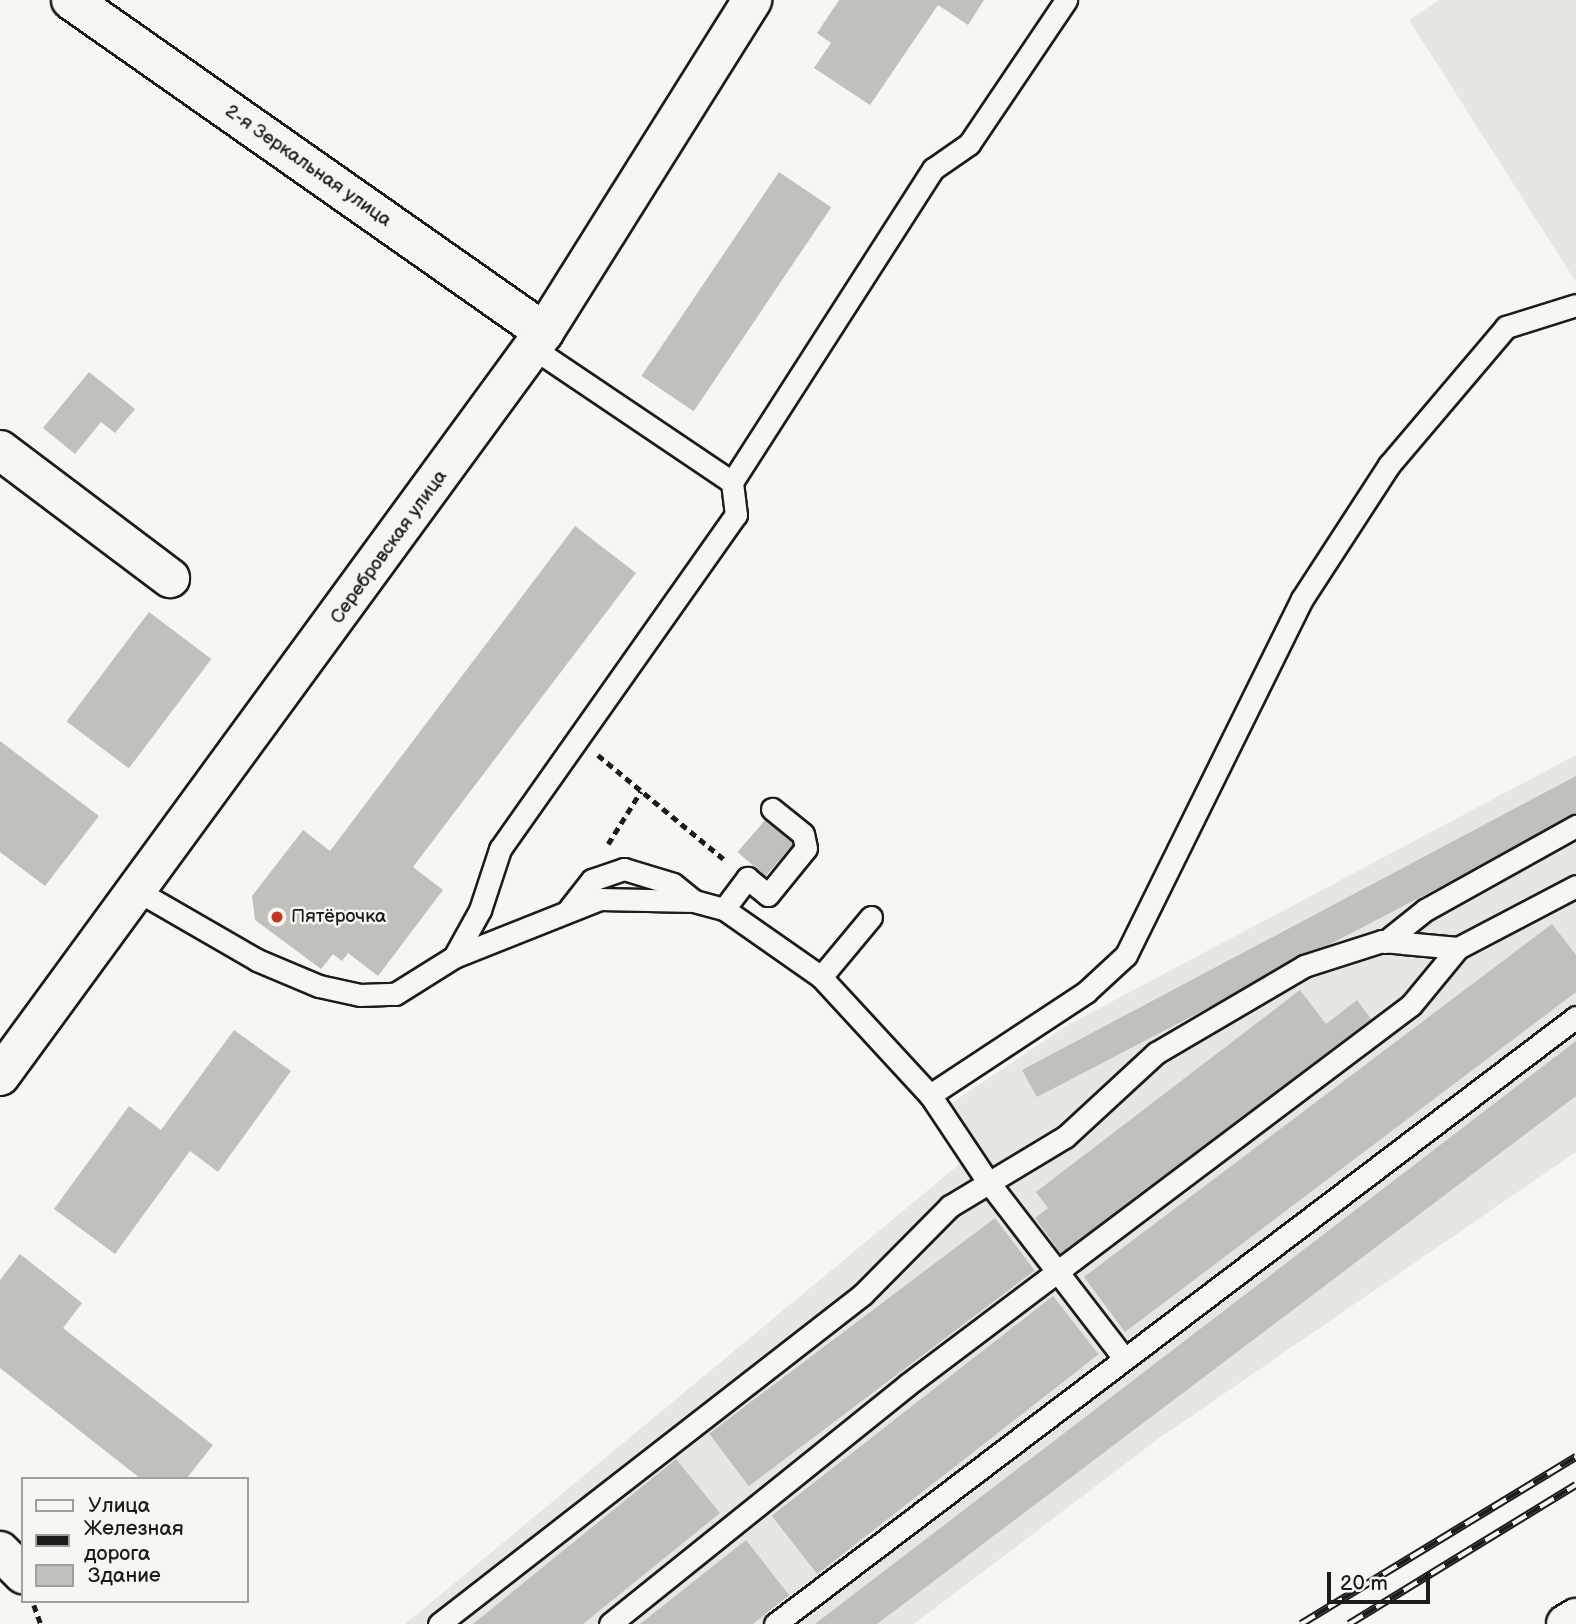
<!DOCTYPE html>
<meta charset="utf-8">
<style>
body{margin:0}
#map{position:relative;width:1576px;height:1624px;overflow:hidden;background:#f6f6f2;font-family:"Balsamiq Sans",sans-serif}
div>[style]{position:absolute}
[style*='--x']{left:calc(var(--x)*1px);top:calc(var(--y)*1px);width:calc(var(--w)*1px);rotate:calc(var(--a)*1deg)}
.built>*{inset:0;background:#e6e6e2}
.building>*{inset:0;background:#c0c0bd;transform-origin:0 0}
.path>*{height:4.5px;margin-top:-2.25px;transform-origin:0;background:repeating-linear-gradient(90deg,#1c1c1c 0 7px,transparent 0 12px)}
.roads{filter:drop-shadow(2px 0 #1c1c1c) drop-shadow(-2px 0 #1c1c1c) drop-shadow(0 2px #1c1c1c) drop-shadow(0 -2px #1c1c1c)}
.lane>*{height:21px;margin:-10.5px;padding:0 10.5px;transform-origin:10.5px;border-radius:10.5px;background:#f6f6f2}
.street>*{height:38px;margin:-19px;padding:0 19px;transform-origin:19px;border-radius:19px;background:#f6f6f2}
.secondary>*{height:38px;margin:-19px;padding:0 19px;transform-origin:19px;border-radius:19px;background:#f6f6f2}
.rail>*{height:8px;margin-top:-4px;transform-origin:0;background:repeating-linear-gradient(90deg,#f6f6f2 0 16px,#1c1c1c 0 32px);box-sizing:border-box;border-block:2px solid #1c1c1c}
.dots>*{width:19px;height:19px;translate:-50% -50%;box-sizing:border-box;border:4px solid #f6f6f2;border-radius:50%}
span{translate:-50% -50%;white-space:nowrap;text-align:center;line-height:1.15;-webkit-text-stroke:5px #f6f6f2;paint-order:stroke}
.street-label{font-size:19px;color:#1c1c1c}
.poi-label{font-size:19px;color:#1c1c1c}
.left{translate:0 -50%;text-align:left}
.legend{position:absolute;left:21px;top:1477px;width:228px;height:126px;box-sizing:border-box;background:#f6f6f2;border:2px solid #9f9f9c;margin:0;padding:9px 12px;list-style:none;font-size:21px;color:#1c1c1c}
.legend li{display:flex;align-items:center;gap:14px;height:35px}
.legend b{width:35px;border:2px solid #9f9f9c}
.scale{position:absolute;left:1327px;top:1572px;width:103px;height:32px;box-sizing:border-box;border:4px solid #1c1c1c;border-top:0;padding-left:9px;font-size:21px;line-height:24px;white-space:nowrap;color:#1c1c1c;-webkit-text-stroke:5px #f6f6f2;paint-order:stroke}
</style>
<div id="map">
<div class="built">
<i style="clip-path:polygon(1439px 0,1576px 0,1576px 282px,1409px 20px)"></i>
<i style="clip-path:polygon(1576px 755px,1576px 1152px,1158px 1439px,914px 1624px,405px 1624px,980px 1147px,947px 1106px,1068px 1025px)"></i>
</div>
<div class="building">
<i style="clip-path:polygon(839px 0,984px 0,968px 25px,938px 5px,870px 105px,814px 68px,831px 43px,817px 33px)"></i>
<i style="left:779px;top:172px;width:63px;height:246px;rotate:34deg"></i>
<i style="clip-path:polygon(89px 372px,135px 409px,115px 433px,101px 422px,75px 454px,43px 428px)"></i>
<i style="clip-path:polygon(575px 526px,636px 573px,413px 867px,443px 890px,378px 976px,348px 953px,342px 961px,333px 954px,321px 969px,255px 920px,252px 896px,303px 830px,330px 851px)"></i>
<i style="left:149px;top:612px;width:78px;height:137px;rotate:37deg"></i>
<i style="clip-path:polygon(0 741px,99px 816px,45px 886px,0 852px)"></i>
<i style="clip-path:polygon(1576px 776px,1576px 816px,1037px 1097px,1022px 1070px)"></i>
<i style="left:767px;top:818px;width:37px;height:45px;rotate:41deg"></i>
<i style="clip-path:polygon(1552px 924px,1576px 955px,1576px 992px,1125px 1332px,1084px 1277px)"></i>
<i style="clip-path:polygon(1300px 990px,1326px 1024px,1357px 1000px,1371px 1019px,1062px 1255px,1035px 1218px,1048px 1208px,1036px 1192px)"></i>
<i style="clip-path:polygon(234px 1030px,291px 1071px,218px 1172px,190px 1151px,115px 1254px,54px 1209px,129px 1106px,161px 1130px)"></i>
<i style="clip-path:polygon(1576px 1041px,1576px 1096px,877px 1624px,815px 1624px)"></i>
<i style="left:995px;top:1218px;width:66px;height:358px;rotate:53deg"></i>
<i style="clip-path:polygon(20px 1254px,82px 1303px,63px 1328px,213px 1445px,186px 1479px,141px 1479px,0 1368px,0 1280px)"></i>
<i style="left:1053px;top:1296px;width:74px;height:357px;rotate:52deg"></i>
<i style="clip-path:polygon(676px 1459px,720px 1513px,583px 1624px,473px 1624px)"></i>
<i style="clip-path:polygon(746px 1540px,789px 1595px,753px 1624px,640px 1624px)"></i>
</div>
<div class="path">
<i style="--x:598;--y:755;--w:166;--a:39.6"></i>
<i style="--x:608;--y:844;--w:62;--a:-58.1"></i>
<i style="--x:34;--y:1605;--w:20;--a:70"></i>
</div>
<div class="roads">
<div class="lane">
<i style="--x:533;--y:348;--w:240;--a:34"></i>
<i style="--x:136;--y:890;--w:140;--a:30"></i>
<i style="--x:257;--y:960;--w:67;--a:22.8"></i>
<i style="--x:319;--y:986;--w:42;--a:12.4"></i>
<i style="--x:360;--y:995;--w:35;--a:-2"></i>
<i style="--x:395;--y:994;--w:70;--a:-32.1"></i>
<i style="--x:454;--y:957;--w:54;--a:-61"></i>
<i style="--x:480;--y:910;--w:64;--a:-71.8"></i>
<i style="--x:500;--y:849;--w:409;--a:-54.8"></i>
<i style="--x:736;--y:515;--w:33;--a:-97"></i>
<i style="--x:732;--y:482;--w:372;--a:-57.3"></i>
<i style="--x:933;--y:169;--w:44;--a:-34.8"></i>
<i style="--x:969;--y:144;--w:174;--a:-56"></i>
<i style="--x:569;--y:909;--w:37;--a:-52"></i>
<i style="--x:592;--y:880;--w:34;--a:-19"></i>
<i style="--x:624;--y:869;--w:51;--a:17"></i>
<i style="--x:673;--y:884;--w:27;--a:39"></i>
<i style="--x:724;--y:909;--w:39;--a:-53"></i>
<i style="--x:747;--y:878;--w:27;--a:39"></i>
<i style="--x:768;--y:895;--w:60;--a:-51"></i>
<i style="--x:806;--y:848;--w:14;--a:-102"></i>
<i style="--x:803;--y:834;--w:40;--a:-141"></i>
<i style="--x:1385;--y:942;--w:51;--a:-38.7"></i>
<i style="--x:1425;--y:910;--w:173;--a:-29.1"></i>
<i style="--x:454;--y:957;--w:157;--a:-21.7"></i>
<i style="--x:600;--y:899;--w:94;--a:1.2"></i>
<i style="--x:694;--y:901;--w:31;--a:15"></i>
<i style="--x:724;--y:909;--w:118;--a:35"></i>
<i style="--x:821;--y:977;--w:161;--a:47.3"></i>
<i style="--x:930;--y:1095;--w:101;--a:56.3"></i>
<i style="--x:986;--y:1179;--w:225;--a:52.4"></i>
<i style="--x:821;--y:977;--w:78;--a:-50.2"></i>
<i style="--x:930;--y:1095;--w:187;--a:-33.4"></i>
<i style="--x:1086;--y:992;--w:54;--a:-42.8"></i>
<i style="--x:1126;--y:955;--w:397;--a:-63.7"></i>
<i style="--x:1302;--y:599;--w:160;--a:-57"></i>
<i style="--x:1389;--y:465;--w:181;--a:-49.7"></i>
<i style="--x:1506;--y:327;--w:73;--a:-17.4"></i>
<i style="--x:439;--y:1624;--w:537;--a:-37.89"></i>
<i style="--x:863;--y:1294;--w:124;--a:-45.3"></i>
<i style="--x:950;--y:1206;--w:134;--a:-31"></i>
<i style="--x:1065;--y:1137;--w:124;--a:-42.7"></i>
<i style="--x:1156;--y:1053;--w:172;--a:-30.4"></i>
<i style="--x:1304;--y:966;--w:82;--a:-17.8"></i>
<i style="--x:1382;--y:941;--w:76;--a:5.3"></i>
<i style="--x:1458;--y:948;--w:133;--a:-27.7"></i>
<i style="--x:610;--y:1624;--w:381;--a:-38.8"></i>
<i style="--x:907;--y:1385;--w:631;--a:-37.02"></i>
<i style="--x:1411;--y:1005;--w:74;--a:-50.5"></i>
<i style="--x:775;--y:1624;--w:1005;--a:-37.15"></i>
</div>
<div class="street">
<i style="--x:71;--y:0;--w:578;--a:35.07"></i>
<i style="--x:0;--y:450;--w:213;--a:37"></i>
<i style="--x:0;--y:1076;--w:922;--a:-53.83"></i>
<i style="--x:544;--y:332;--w:392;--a:-57.9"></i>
<i style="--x:0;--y:1551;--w:33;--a:45"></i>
</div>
<div class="secondary">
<i style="--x:1566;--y:1624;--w:12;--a:-31"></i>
</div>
</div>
<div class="rail">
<i style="--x:1301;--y:1624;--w:322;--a:-31.3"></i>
<i style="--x:1349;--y:1624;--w:266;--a:-31.5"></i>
</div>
<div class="dots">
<i style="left:277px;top:917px;background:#c8321e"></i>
</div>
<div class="street-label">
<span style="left:308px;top:166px;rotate:35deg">2-я Зеркальная улица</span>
<span style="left:389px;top:547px;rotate:-54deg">Серебровская улица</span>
</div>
<div class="poi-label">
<span class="left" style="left:291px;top:917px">Пятёрочка</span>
</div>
<ul class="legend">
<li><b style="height:9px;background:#f6f6f2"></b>Улица</li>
<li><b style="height:9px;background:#1c1c1c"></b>Железная дорога</li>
<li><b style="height:19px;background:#c0c0bd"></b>Здание</li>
</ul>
<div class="scale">20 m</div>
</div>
